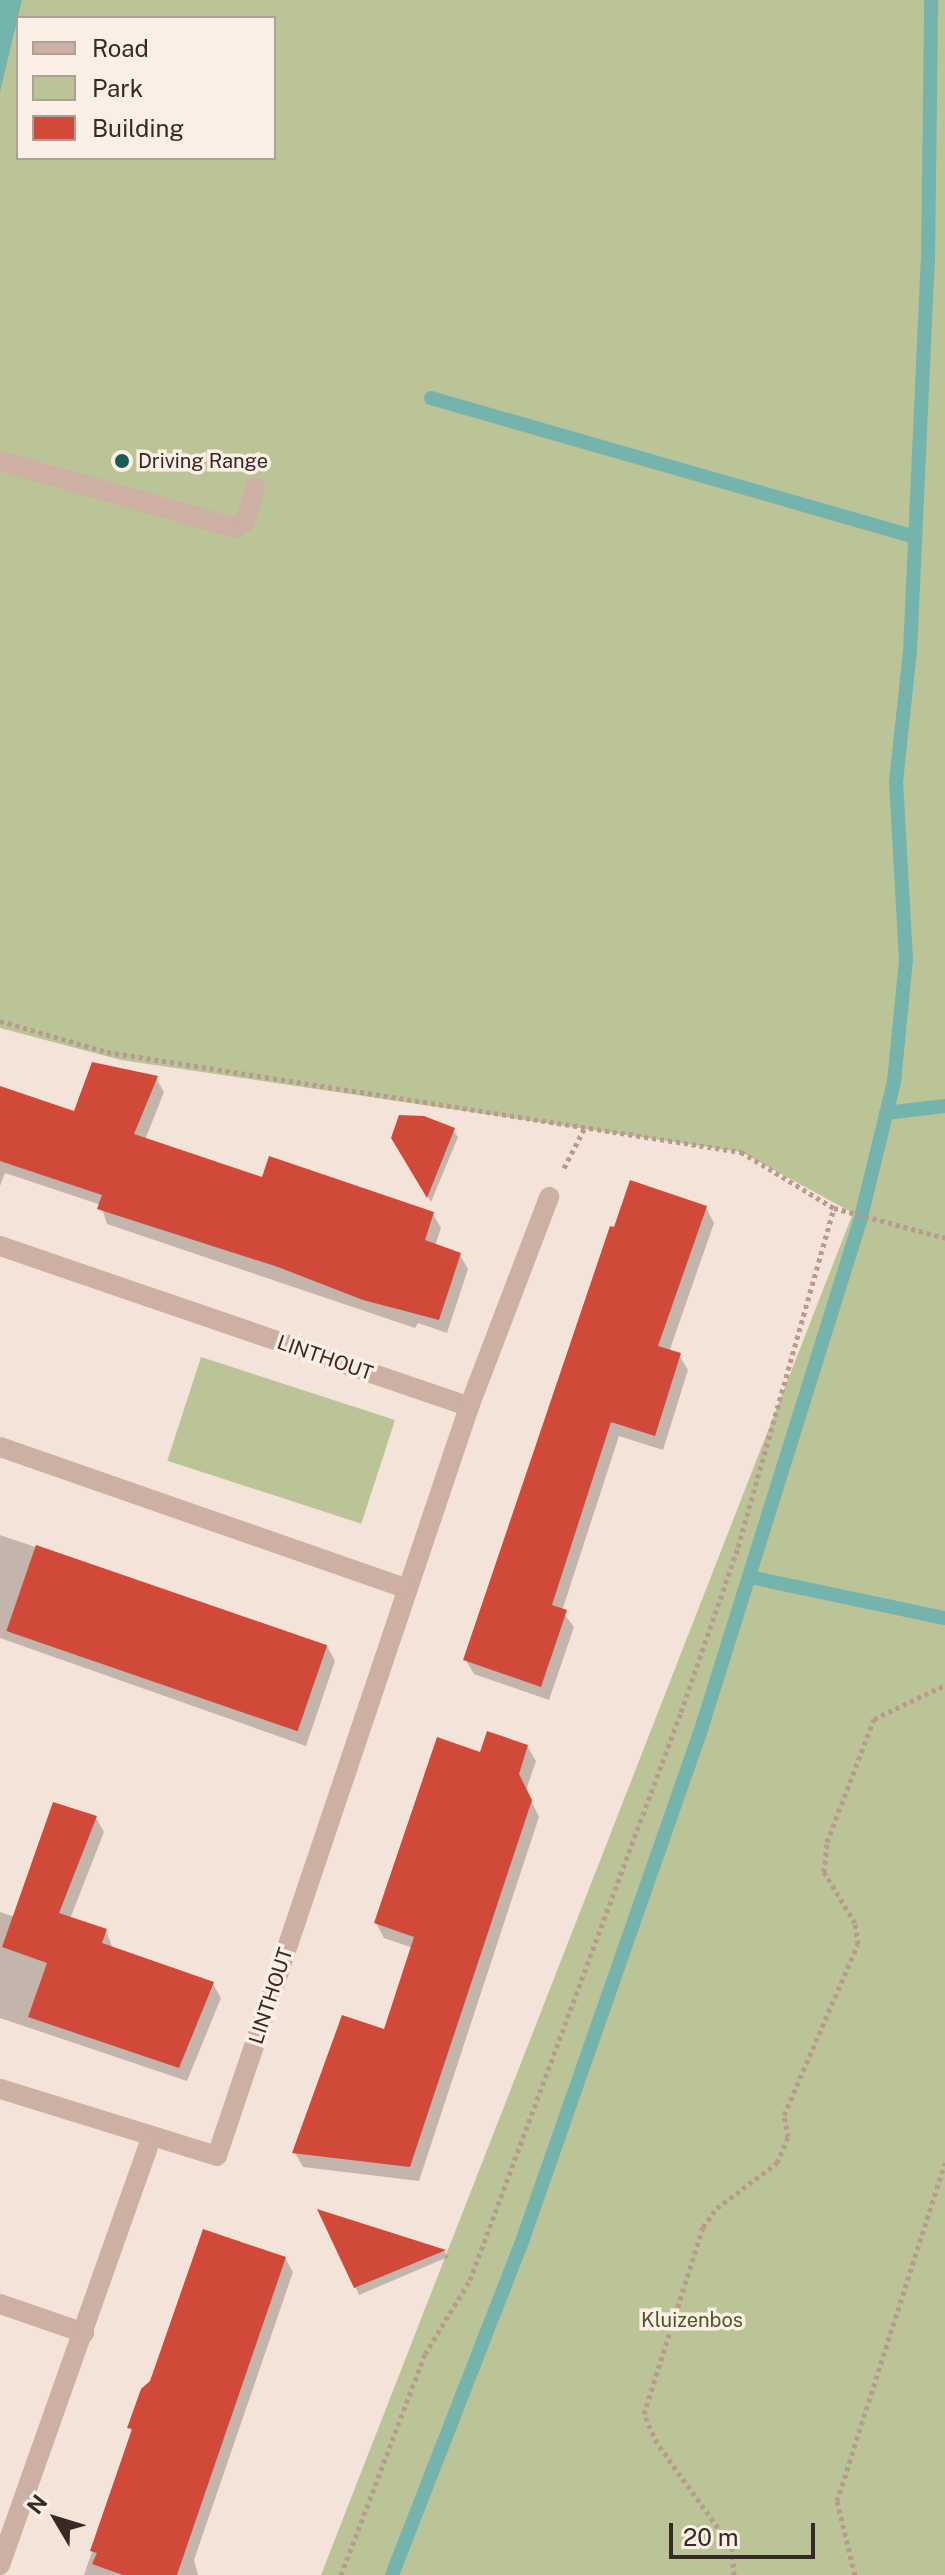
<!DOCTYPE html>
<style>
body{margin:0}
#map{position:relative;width:945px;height:2575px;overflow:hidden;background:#f4e3d8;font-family:"Public Sans",sans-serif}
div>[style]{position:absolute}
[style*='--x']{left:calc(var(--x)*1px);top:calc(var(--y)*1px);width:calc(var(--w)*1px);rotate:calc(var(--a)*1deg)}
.green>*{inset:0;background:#bbc497;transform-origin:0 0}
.water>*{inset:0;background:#75b3ad}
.shadow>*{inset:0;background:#0003}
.stream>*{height:14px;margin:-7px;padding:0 7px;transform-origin:7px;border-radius:7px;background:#75b3ad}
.building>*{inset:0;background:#d14939;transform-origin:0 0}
.path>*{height:5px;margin-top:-2.5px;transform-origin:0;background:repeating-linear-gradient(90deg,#b89a8e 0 4px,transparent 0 8px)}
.lane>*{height:20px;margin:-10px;padding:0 10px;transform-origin:10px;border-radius:10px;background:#cdb0a3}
.street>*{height:20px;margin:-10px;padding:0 10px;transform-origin:10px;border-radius:10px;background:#cdb0a3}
.dots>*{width:22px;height:22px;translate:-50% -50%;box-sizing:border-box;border:4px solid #fbeee5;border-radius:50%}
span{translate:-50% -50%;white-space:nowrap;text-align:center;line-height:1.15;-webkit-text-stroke:7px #fbeee5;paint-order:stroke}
.poi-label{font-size:20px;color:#372926}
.left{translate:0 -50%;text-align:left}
.street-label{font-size:20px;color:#372926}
.park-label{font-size:20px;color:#4d5728}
.legend{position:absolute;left:16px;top:16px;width:260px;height:144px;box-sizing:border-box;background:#fbeee5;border:2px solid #ad9f99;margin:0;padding:10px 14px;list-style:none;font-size:24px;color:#372926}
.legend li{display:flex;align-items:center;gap:16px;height:40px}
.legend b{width:40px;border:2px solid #ad9f99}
.north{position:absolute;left:16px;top:2479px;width:80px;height:80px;-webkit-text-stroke:6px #fbeee5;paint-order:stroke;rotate:308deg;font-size:22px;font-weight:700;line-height:32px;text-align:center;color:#372926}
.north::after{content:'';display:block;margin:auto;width:28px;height:36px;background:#372926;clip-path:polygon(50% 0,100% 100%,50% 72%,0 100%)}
.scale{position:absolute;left:669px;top:2523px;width:146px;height:36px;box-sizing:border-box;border:4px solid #372926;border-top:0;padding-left:10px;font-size:24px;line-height:28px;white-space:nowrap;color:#372926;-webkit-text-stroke:6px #fbeee5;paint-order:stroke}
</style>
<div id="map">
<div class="green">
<i style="clip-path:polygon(evenodd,0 0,945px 0,945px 2575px,321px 2575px,853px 1213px,741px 1152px,121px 1060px,0 1028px,0 0,18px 18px,274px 18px,274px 158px,18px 158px,18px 18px)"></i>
<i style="left:201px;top:1357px;width:204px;height:109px;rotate:18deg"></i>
</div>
<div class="water">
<i style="clip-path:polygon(0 0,22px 0,0 92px)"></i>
</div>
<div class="shadow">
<i style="clip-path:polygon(156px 1078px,164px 1092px,145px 1140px,263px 1179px,433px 1214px,441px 1228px,435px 1246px,460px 1255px,468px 1269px,447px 1333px,418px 1323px,415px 1328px,107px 1224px,101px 1205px,5px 1173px,0 1186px,0 1089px,75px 1114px)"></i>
<i style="clip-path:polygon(453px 1130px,458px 1137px,431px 1202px,394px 1138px)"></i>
<i style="clip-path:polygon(706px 1208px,714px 1223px,669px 1352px,679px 1355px,688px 1370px,663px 1450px,619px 1436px,562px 1611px,574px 1627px,549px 1700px,474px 1674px,465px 1659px)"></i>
<i style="clip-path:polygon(0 1535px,327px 1646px,335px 1661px,306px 1746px,0 1638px)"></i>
<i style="clip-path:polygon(527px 1746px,536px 1761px,526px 1790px,539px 1817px,419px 2181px,303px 2167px,295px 2153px,386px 2031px,413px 1948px,384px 1938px,376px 1923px,481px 1755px)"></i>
<i style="clip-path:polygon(96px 1818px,104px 1832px,70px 1919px,106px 1931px,113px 1949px,213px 1984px,221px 1998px,187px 2081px,0 2018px,0 1912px,15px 1917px)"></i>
<i style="clip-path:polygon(321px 2212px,444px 2251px,448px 2257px,359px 2295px)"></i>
<i style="clip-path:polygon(285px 2258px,293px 2272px,194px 2560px,198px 2575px,84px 2575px,133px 2433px,130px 2428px)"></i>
</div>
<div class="stream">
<i style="--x:431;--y:398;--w:500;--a:16.01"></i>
<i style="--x:886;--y:1113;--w:59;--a:-6.8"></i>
<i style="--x:862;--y:1213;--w:135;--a:-76.3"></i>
<i style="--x:894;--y:1082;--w:123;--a:-84.4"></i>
<i style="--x:906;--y:960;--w:178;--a:-93.2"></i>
<i style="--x:896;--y:782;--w:131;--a:-83.9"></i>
<i style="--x:910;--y:652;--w:390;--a:-87.4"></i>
<i style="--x:928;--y:262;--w:262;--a:-89.3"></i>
<i style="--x:750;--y:1577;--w:199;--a:11.9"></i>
<i style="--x:392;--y:2575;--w:364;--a:-68.7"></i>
<i style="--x:524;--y:2236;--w:533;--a:-70.72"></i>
<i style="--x:700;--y:1733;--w:540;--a:-72.64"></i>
</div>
<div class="building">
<i style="clip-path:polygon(92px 1062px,158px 1076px,134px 1134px,262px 1177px,269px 1156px,434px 1212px,425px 1240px,461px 1253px,439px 1320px,363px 1300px,278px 1267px,97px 1209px,102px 1195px,0 1161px,0 1086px,74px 1111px)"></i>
<i style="clip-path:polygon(399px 1115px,424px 1116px,455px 1128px,427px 1198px,391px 1138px)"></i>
<i style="clip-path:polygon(630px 1180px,707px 1206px,658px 1346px,681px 1353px,655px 1436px,611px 1422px,552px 1605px,567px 1610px,541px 1687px,463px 1660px,610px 1226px,614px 1227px)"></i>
<i style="left:36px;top:1545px;width:308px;height:91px;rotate:19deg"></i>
<i style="clip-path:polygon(487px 1731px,528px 1745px,519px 1774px,532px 1800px,410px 2167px,292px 2153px,342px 2015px,384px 2029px,414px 1937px,374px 1923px,437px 1737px,480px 1752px)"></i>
<i style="clip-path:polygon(53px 1802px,97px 1816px,59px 1913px,107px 1929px,102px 1943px,214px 1982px,179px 2068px,28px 2017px,47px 1963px,2px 1947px)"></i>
<i style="clip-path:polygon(317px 2209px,446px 2250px,354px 2288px)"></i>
<i style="clip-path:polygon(203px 2229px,286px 2257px,177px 2575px,123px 2575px,92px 2564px,97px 2553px,90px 2551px,132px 2429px,127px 2428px,141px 2389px,150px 2381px)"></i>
</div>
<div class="path">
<i style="--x:0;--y:1021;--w:111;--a:16.2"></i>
<i style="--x:107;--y:1052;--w:642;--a:8.96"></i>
<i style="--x:741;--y:1152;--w:109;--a:31.1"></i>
<i style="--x:834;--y:1208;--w:115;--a:15.1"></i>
<i style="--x:564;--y:1168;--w:44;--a:-62.9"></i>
<i style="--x:341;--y:2575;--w:236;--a:-69.2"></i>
<i style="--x:425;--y:2354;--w:87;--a:-58.7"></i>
<i style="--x:470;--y:2280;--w:606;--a:-69.62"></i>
<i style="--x:681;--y:1712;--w:175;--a:-70.9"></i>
<i style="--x:738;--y:1547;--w:352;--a:-74.2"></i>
<i style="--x:734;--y:2575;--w:28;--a:-94"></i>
<i style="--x:732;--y:2547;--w:128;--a:-125.8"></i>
<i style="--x:657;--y:2443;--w:32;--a:-114"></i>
<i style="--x:644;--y:2414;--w:196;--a:-72.5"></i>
<i style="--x:703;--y:2227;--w:24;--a:-54"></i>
<i style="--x:717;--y:2208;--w:75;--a:-36.9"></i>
<i style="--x:777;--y:2163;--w:28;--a:-67"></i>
<i style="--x:788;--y:2137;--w:22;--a:-100"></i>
<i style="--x:784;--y:2115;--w:186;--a:-66.6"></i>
<i style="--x:858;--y:1944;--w:21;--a:-98"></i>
<i style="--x:855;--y:1923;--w:60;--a:-121.3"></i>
<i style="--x:824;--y:1872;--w:30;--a:-84"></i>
<i style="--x:827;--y:1842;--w:132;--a:-69.1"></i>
<i style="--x:874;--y:1719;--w:79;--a:-25.6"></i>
<i style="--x:855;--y:2575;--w:76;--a:-103.7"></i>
<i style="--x:837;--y:2501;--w:355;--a:-72.3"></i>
</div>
<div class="lane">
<i style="--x:0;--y:461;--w:244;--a:15.9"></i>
<i style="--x:235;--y:528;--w:12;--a:-31"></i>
<i style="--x:245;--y:522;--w:36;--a:-74"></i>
</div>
<div class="street">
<i style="--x:0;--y:1246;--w:496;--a:18.9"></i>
<i style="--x:469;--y:1407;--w:790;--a:108.6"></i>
<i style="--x:217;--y:2156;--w:227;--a:-162.8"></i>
<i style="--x:469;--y:1407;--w:225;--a:-69.1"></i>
<i style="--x:0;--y:1447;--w:430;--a:19.2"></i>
<i style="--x:0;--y:2304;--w:89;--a:19"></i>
<i style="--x:0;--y:2565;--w:452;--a:-70.5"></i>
</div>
<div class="dots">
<i style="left:122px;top:461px;background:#185c57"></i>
</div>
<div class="poi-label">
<span class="left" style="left:138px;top:461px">Driving Range</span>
</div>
<div class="street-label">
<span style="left:325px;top:1358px;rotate:19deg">LINTHOUT</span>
<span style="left:271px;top:1996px;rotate:-72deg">LINTHOUT</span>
</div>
<div class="park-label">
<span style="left:692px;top:2320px">Kluizenbos</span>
</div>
<ul class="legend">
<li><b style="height:10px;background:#cdb0a3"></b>Road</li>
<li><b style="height:22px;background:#bbc497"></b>Park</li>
<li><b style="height:22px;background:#d14939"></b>Building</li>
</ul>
<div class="north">N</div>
<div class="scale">20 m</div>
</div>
